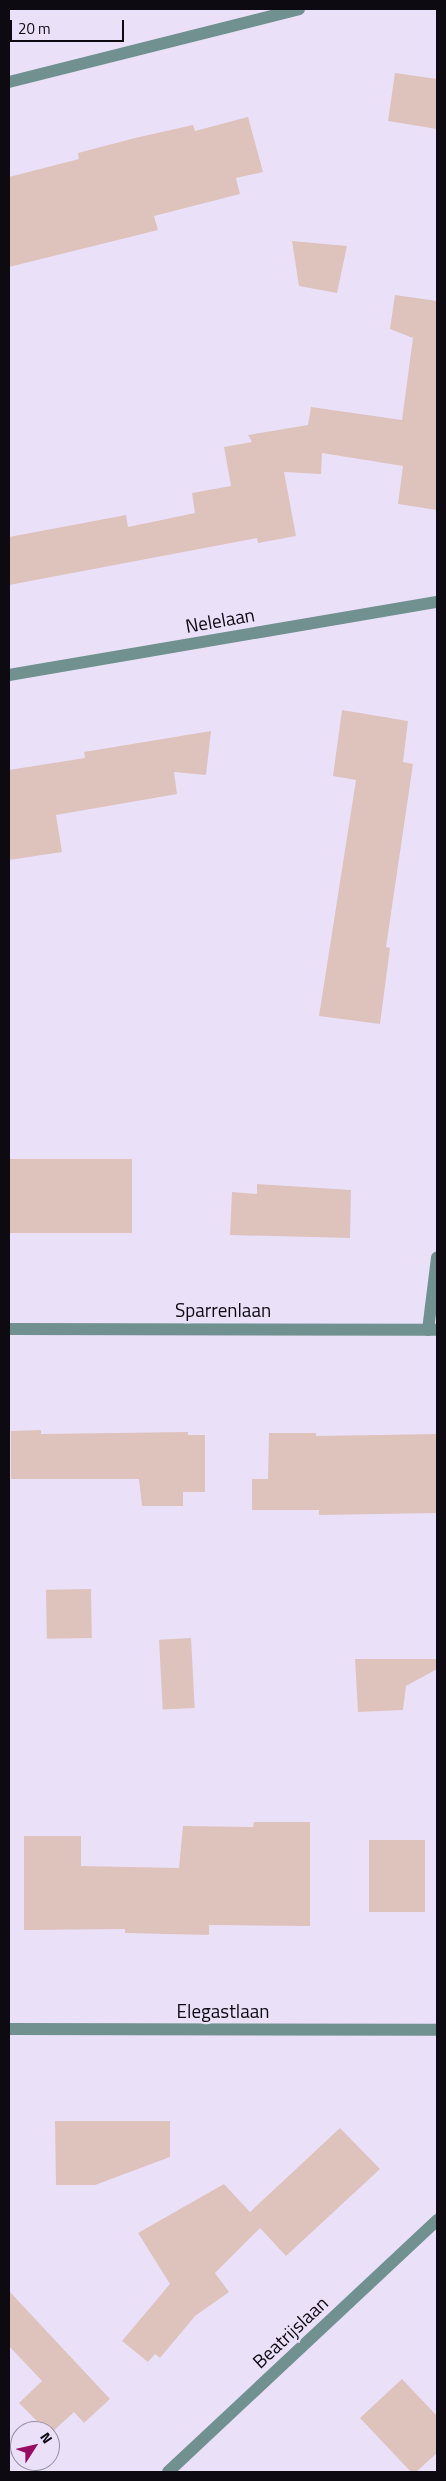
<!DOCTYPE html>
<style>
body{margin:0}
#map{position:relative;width:446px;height:2481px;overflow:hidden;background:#eae1f9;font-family:"Titillium Web",sans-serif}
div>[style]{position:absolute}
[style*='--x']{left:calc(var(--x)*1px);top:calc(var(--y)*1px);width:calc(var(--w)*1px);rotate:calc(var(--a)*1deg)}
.building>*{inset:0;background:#dec2bc;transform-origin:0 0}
.minor>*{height:12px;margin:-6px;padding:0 6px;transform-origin:6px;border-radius:6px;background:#70918f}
span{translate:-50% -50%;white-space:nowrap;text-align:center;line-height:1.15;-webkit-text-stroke:4.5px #eae1f9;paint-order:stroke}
.street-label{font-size:19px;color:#0d0a11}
.frame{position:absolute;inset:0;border:10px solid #0d0a11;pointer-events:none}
.north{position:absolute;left:10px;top:2421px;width:50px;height:50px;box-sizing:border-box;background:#eae1f9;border:1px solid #928b9c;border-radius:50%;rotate:55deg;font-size:14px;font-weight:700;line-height:20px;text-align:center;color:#0d0a11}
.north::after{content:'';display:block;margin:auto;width:18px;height:22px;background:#980d61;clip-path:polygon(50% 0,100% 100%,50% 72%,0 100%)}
.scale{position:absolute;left:10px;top:20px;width:114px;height:22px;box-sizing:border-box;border:2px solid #0d0a11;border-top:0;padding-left:6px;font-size:15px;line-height:18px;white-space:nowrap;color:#0d0a11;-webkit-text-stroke:4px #eae1f9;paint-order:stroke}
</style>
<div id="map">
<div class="building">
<i style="clip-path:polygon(395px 73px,437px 79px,437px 129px,388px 121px)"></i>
<i style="clip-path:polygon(248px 117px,263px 172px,236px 178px,240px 194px,154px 216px,158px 230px,9px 267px,9px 177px,79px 159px,78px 153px,135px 138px,193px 125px,195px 131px)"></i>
<i style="clip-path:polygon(292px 241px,347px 246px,337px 293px,299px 286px)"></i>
<i style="clip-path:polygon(395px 295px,437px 301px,437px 510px,398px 504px,403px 466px,322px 453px,321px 474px,284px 472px,296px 536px,258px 543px,257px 538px,9px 585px,9px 537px,126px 515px,128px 527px,195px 513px,192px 493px,231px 486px,224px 447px,252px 442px,248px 435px,308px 425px,311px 407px,402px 420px,413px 338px,390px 329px)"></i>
<i style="clip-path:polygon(342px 710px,408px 721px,403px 762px,413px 764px,386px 947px,390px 948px,380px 1024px,319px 1016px,356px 780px,333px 776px)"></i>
<i style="clip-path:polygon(211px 731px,206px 775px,174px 772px,177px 794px,56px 815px,62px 852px,9px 860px,9px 770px,85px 758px,84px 752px)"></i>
<i style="left:9px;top:1159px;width:123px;height:74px"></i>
<i style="clip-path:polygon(257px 1184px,351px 1190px,350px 1238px,230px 1235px,232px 1192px,257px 1194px)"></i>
<i style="clip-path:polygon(41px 1430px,41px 1434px,188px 1432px,188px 1435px,205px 1435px,205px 1492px,183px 1492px,183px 1506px,142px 1506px,139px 1479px,11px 1479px,11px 1431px)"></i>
<i style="clip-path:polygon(269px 1433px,316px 1433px,316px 1436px,437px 1434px,437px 1513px,319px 1515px,319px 1510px,252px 1510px,252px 1479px,268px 1479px)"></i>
<i style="left:91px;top:1589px;width:49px;height:45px;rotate:89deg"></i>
<i style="left:191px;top:1638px;width:70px;height:32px;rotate:87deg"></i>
<i style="clip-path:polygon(355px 1659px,437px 1659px,437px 1669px,406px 1686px,403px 1710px,358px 1712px)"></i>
<i style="clip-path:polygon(254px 1822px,310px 1822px,310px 1926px,209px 1925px,209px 1935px,125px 1933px,125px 1929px,24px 1930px,24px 1836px,81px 1836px,81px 1866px,179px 1868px,183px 1826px,253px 1827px)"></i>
<i style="left:369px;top:1840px;width:56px;height:72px"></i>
<i style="clip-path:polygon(55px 2121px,170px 2121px,170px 2157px,95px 2185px,56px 2185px)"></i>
<i style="clip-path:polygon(340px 2128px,380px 2169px,286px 2256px,260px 2228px,215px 2273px,229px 2292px,195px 2316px,160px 2358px,155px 2354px,148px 2362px,122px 2341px,170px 2284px,138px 2233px,224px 2184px,250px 2212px)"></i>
<i style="clip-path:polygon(9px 2291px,110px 2399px,84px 2423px,74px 2412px,50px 2434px,19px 2403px,42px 2381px,9px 2346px)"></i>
<i style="clip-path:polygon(402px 2379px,437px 2416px,437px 2453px,416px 2472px,411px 2472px,360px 2418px)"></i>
</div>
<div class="minor">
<i style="--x:9;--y:82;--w:299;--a:-14.1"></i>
<i style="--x:9;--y:675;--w:434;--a:-9.7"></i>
<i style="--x:9;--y:1329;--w:428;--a:0.1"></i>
<i style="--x:428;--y:1330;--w:73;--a:-82.9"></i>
<i style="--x:9;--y:2029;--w:428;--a:0.1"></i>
<i style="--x:168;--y:2472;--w:369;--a:-43.1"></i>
</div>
<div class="street-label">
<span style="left:220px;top:620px;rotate:-10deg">Nelelaan</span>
<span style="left:223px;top:1310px">Sparrenlaan</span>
<span style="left:223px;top:2011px">Elegastlaan</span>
<span style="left:290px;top:2332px;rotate:-43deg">Beatrijslaan</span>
</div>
<div class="frame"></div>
<div class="north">N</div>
<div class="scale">20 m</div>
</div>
